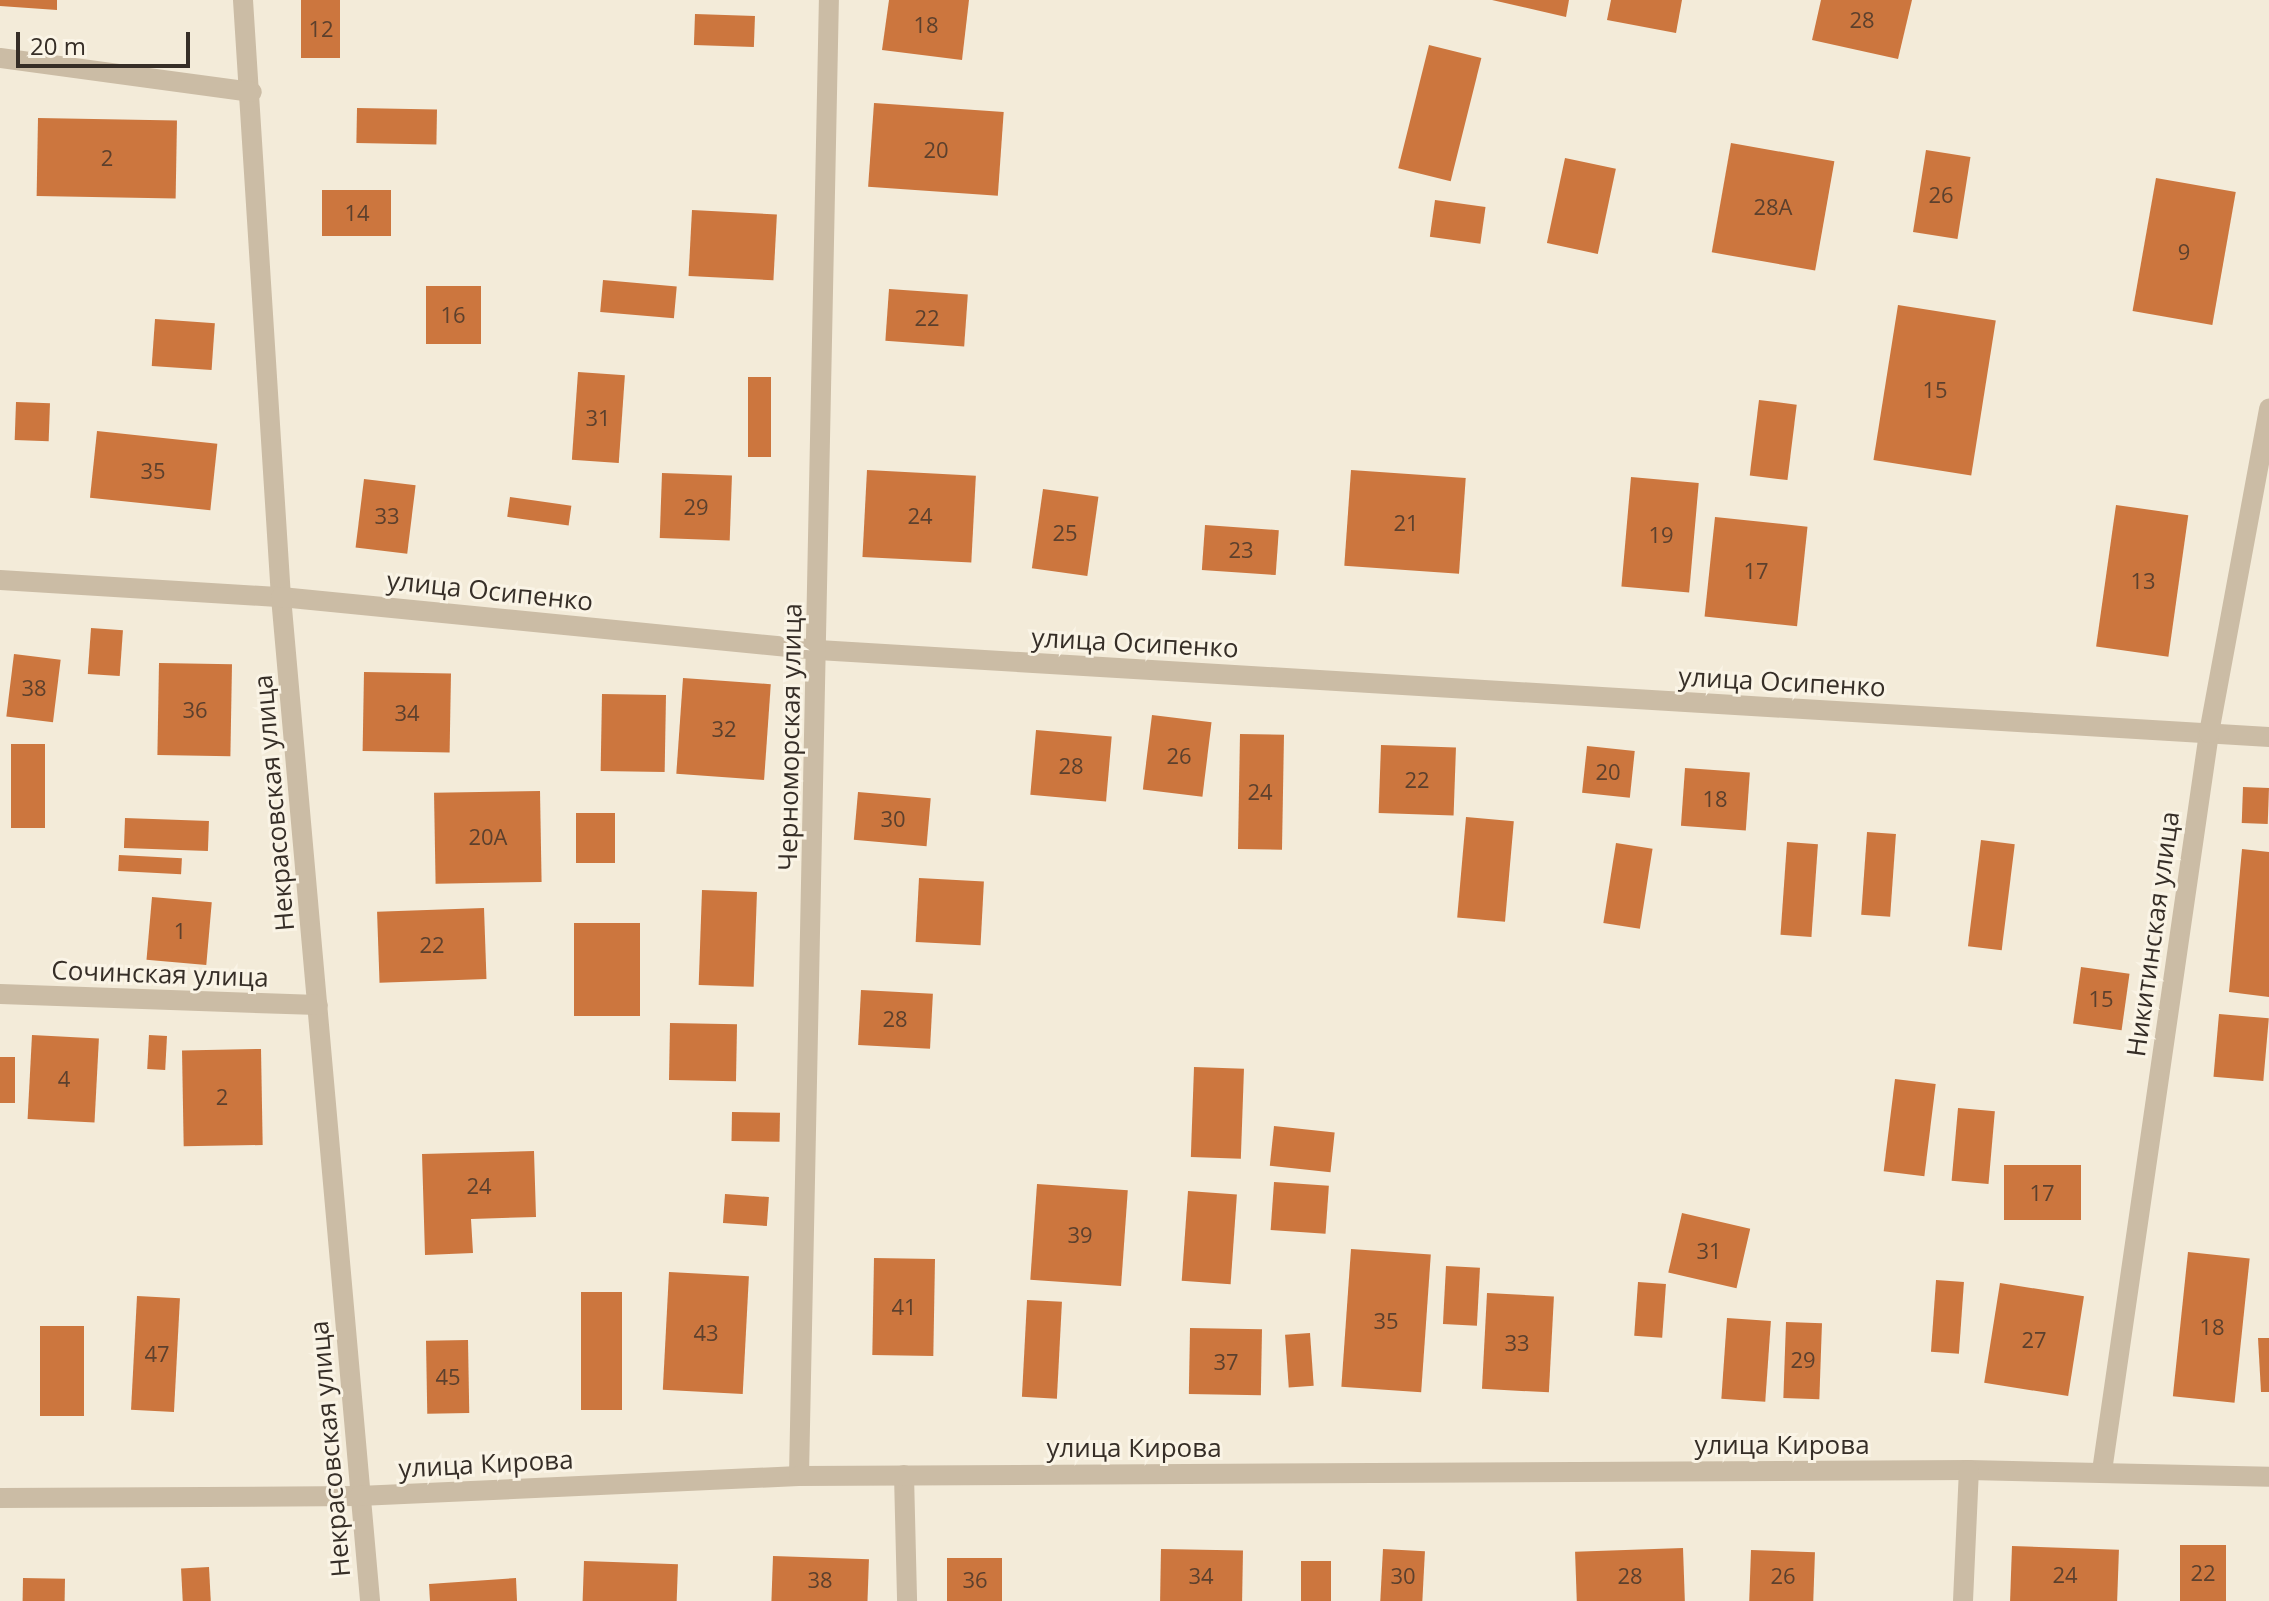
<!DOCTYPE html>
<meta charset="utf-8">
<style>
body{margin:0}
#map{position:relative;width:2269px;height:1601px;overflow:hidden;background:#f3ebd9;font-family:"Open Sans",sans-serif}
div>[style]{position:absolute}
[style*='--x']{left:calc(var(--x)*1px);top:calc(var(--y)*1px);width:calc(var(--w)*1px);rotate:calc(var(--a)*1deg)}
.building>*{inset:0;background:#cc763e;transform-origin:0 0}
.street>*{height:20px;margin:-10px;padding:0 10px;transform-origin:10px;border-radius:10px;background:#cbbca5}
span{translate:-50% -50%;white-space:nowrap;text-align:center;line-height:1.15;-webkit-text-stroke:6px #faf4e6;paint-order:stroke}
.number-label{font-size:22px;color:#5c402d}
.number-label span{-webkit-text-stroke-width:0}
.street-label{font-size:26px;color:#362e27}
.scale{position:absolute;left:16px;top:32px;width:174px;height:36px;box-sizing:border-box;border:4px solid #362e27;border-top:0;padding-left:10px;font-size:24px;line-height:28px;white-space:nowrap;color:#362e27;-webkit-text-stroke:6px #faf4e6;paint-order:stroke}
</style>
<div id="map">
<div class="building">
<i style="clip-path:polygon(0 0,57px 0,57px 10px,0 6px)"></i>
<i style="left:301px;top:0;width:39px;height:58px"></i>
<i style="clip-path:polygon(889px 0,969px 0,962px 60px,882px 50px)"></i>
<i style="clip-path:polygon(1492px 0,1569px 0,1566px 17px)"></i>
<i style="clip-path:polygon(1611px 0,1682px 0,1676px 33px,1607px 20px)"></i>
<i style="clip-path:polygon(1821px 0,1912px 0,1898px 59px,1812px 40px)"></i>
<i style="left:695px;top:14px;width:60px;height:31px;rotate:2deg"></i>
<i style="left:1429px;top:45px;width:54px;height:127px;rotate:14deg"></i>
<i style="left:874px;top:103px;width:130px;height:84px;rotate:4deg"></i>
<i style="left:357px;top:108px;width:80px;height:35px;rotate:1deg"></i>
<i style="left:38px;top:118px;width:139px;height:78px;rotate:1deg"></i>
<i style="left:1731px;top:143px;width:105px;height:111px;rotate:10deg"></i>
<i style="left:1926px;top:150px;width:45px;height:83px;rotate:9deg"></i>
<i style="left:1565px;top:158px;width:52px;height:87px;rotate:12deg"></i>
<i style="left:2156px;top:178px;width:81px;height:135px;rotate:10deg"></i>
<i style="left:391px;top:190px;width:46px;height:69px;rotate:90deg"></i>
<i style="left:1435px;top:200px;width:51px;height:37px;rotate:8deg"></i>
<i style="left:692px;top:210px;width:85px;height:66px;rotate:3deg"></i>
<i style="left:603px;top:280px;width:74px;height:32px;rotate:5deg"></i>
<i style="left:426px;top:286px;width:55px;height:58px"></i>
<i style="left:889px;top:289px;width:79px;height:52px;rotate:4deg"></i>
<i style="left:1898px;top:305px;width:99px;height:157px;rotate:9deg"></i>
<i style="left:155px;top:319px;width:60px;height:47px;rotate:4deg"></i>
<i style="left:578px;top:372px;width:47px;height:88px;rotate:4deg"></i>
<i style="left:748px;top:377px;width:23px;height:80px"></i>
<i style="left:1759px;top:400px;width:38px;height:76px;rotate:7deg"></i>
<i style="left:16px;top:402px;width:34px;height:38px;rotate:2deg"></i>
<i style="left:97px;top:431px;width:121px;height:67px;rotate:6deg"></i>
<i style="left:867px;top:470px;width:109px;height:87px;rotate:3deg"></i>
<i style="left:1351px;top:470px;width:115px;height:96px;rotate:4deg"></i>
<i style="left:662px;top:473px;width:70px;height:65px;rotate:2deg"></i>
<i style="left:1631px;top:477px;width:68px;height:110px;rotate:5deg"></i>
<i style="left:364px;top:479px;width:52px;height:69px;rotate:7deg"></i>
<i style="left:1043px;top:489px;width:56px;height:80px;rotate:8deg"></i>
<i style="left:510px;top:497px;width:62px;height:20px;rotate:8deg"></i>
<i style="left:2116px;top:505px;width:73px;height:143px;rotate:8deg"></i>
<i style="left:1715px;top:517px;width:93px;height:100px;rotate:6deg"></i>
<i style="left:1205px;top:525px;width:74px;height:45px;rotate:4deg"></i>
<i style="left:91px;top:628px;width:32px;height:46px;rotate:4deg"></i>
<i style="left:14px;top:654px;width:47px;height:63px;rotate:7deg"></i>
<i style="left:159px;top:663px;width:73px;height:92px;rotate:1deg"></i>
<i style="left:364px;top:672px;width:87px;height:79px;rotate:1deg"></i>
<i style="left:683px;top:678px;width:88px;height:96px;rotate:4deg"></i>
<i style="left:602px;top:694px;width:64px;height:77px;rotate:1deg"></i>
<i style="left:1152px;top:715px;width:60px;height:75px;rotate:7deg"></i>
<i style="left:1036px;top:730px;width:76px;height:65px;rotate:5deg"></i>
<i style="left:1240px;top:734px;width:44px;height:115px;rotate:1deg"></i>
<i style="left:11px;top:744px;width:34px;height:84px"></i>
<i style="left:1381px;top:745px;width:75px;height:68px;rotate:2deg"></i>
<i style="left:1587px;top:746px;width:48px;height:47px;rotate:6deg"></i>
<i style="left:1685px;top:768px;width:65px;height:58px;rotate:4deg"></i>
<i style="left:2243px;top:787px;width:26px;height:36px;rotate:2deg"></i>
<i style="left:540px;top:791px;width:91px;height:106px;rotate:89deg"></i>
<i style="left:858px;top:792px;width:73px;height:48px;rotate:5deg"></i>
<i style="left:576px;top:813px;width:39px;height:50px"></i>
<i style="left:1466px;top:817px;width:48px;height:101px;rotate:5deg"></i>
<i style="left:125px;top:818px;width:84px;height:30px;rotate:2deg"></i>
<i style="left:1867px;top:832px;width:29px;height:83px;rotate:4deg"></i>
<i style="left:1981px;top:840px;width:34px;height:107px;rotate:7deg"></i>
<i style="left:1787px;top:842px;width:31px;height:93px;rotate:4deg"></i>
<i style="left:1616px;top:843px;width:37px;height:81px;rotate:9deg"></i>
<i style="clip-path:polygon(2242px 849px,2269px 852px,2269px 997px,2229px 992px)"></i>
<i style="left:119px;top:855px;width:63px;height:16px;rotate:3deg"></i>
<i style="left:919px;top:878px;width:65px;height:64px;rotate:3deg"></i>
<i style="left:702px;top:890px;width:55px;height:95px;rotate:2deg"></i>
<i style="left:152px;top:897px;width:60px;height:63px;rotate:5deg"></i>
<i style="left:484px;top:908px;width:71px;height:107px;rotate:88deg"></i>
<i style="left:574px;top:923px;width:66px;height:93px"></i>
<i style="left:2081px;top:967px;width:49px;height:57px;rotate:8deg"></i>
<i style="left:861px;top:990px;width:72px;height:55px;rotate:3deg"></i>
<i style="left:2219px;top:1014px;width:50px;height:63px;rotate:5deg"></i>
<i style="left:670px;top:1023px;width:67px;height:57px;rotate:1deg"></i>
<i style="left:32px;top:1035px;width:67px;height:84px;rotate:3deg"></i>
<i style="left:149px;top:1035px;width:18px;height:34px;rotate:3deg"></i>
<i style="left:261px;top:1049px;width:96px;height:79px;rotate:89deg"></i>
<i style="left:0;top:1057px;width:15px;height:46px"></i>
<i style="left:1194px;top:1067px;width:50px;height:90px;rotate:2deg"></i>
<i style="left:1895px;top:1079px;width:41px;height:93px;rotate:7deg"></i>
<i style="left:1958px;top:1108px;width:37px;height:73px;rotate:5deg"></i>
<i style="left:732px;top:1112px;width:48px;height:29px;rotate:1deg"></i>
<i style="left:1274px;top:1126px;width:61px;height:40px;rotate:6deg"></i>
<i style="clip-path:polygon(534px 1151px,536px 1217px,471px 1219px,473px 1253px,425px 1255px,422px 1154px)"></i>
<i style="left:2004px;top:1165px;width:77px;height:55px"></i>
<i style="left:1274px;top:1182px;width:55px;height:48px;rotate:4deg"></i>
<i style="left:1037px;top:1184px;width:91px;height:96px;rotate:4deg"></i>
<i style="left:1188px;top:1191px;width:49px;height:90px;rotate:4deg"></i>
<i style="left:725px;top:1194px;width:44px;height:29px;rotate:4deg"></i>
<i style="left:1682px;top:1213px;width:70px;height:61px;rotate:13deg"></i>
<i style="left:1351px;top:1249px;width:80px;height:138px;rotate:4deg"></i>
<i style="left:2188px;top:1252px;width:62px;height:145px;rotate:6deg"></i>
<i style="left:874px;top:1258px;width:61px;height:97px;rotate:1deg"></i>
<i style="left:1446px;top:1266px;width:34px;height:58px;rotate:3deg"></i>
<i style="left:669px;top:1272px;width:80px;height:118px;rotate:3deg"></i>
<i style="left:1936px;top:1280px;width:28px;height:72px;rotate:4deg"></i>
<i style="left:1638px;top:1282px;width:28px;height:54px;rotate:4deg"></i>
<i style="left:2000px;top:1283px;width:85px;height:101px;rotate:9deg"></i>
<i style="left:581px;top:1292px;width:41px;height:118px"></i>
<i style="left:1487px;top:1293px;width:67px;height:96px;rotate:3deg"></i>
<i style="left:137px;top:1296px;width:43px;height:114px;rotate:3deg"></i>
<i style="left:1027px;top:1300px;width:35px;height:97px;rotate:3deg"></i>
<i style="left:1727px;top:1318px;width:44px;height:81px;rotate:4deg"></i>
<i style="left:1786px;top:1322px;width:36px;height:76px;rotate:2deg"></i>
<i style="left:40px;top:1326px;width:44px;height:90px"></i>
<i style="left:1190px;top:1328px;width:72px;height:66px;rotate:1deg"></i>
<i style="left:1310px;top:1333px;width:53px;height:25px;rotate:86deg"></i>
<i style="clip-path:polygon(2258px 1338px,2269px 1338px,2269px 1392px,2261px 1392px)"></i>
<i style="left:468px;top:1340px;width:73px;height:42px;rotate:89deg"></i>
<i style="left:2180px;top:1545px;width:46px;height:56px"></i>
<i style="left:2012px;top:1546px;width:107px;height:55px;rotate:2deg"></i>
<i style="left:1683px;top:1548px;width:53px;height:108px;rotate:88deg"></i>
<i style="left:1161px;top:1549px;width:82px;height:52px;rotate:1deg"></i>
<i style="left:1383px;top:1549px;width:42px;height:52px;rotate:3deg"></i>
<i style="left:1751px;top:1550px;width:64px;height:51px;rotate:2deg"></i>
<i style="left:773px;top:1556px;width:96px;height:45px;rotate:2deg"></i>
<i style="left:947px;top:1558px;width:55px;height:43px"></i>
<i style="left:584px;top:1561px;width:94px;height:40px;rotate:2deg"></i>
<i style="left:1301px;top:1561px;width:30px;height:40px"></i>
<i style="left:209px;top:1567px;width:34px;height:28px;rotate:87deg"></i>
<i style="left:23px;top:1578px;width:42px;height:23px;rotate:1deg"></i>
<i style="clip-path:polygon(516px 1578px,517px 1601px,430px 1601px,429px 1584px)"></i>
</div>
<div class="street">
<i style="--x:243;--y:0;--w:598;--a:86.36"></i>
<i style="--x:281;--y:597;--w:1008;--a:84.93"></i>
<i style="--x:0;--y:58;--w:254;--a:7.7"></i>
<i style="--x:0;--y:580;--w:282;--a:3.5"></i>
<i style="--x:281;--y:597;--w:540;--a:5.64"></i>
<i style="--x:818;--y:650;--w:1454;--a:3.43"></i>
<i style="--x:0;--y:994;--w:318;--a:2"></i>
<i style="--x:2102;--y:1471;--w:746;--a:-81.75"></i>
<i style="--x:2209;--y:733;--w:330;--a:-79.5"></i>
<i style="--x:904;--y:1475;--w:126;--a:88.6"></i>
<i style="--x:799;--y:1476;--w:1476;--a:-88.84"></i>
<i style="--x:0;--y:1498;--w:359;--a:-0.3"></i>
<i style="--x:359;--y:1496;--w:440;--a:-2.6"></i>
<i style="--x:799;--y:1476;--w:1170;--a:-0.29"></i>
<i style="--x:1969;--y:1470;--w:300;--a:1.3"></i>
<i style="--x:1963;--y:1601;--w:131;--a:-87.4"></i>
</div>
<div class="number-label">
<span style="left:1862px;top:20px">28</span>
<span style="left:926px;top:25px">18</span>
<span style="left:321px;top:29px">12</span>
<span style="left:936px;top:150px">20</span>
<span style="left:107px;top:158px">2</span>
<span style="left:1941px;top:195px">26</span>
<span style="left:1773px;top:207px">28А</span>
<span style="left:357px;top:213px">14</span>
<span style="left:2184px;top:252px">9</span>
<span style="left:453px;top:315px">16</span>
<span style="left:927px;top:318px">22</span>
<span style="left:1935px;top:390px">15</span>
<span style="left:598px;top:418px">31</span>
<span style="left:153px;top:471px">35</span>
<span style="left:696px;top:507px">29</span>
<span style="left:387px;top:516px">33</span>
<span style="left:920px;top:516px">24</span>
<span style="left:1406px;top:523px">21</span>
<span style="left:1065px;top:533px">25</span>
<span style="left:1661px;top:535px">19</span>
<span style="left:1241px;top:550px">23</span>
<span style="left:1756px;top:571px">17</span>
<span style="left:2143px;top:581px">13</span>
<span style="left:34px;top:688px">38</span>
<span style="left:195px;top:710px">36</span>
<span style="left:407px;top:713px">34</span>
<span style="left:724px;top:729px">32</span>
<span style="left:1179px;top:756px">26</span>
<span style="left:1071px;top:766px">28</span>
<span style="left:1608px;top:772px">20</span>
<span style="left:1417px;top:780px">22</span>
<span style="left:1260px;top:792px">24</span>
<span style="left:1715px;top:799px">18</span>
<span style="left:893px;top:819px">30</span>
<span style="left:488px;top:837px">20А</span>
<span style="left:180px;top:931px">1</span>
<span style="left:432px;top:945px">22</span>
<span style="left:2101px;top:999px">15</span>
<span style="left:895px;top:1019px">28</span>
<span style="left:64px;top:1079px">4</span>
<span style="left:222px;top:1097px">2</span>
<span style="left:479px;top:1186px">24</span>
<span style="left:2042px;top:1193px">17</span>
<span style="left:1080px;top:1235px">39</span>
<span style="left:1709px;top:1251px">31</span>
<span style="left:904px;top:1307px">41</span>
<span style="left:1386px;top:1321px">35</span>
<span style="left:2212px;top:1327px">18</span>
<span style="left:706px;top:1333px">43</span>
<span style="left:2034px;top:1340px">27</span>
<span style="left:1517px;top:1343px">33</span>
<span style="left:157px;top:1354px">47</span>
<span style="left:1803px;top:1360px">29</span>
<span style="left:1226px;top:1362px">37</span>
<span style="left:448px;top:1377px">45</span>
<span style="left:2203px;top:1573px">22</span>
<span style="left:2065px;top:1575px">24</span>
<span style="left:1201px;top:1576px">34</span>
<span style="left:1403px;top:1576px">30</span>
<span style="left:1630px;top:1576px">28</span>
<span style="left:1783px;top:1576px">26</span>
<span style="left:820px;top:1580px">38</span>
<span style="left:975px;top:1580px">36</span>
</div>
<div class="street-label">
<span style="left:490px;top:591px;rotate:6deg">улица Осипенко</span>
<span style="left:1135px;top:643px;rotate:3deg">улица Осипенко</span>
<span style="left:1782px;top:682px;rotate:3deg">улица Осипенко</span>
<span style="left:790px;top:737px;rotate:-89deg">Черноморская улица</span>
<span style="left:274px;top:803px;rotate:-95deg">Некрасовская улица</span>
<span style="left:2153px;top:934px;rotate:-82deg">Никитинская улица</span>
<span style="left:160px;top:974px;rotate:2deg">Сочинская улица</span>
<span style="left:1782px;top:1445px">улица Кирова</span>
<span style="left:1134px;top:1448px">улица Кирова</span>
<span style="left:330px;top:1449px;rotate:-95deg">Некрасовская улица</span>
<span style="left:486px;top:1464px;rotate:-3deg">улица Кирова</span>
</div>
<div class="scale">20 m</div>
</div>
